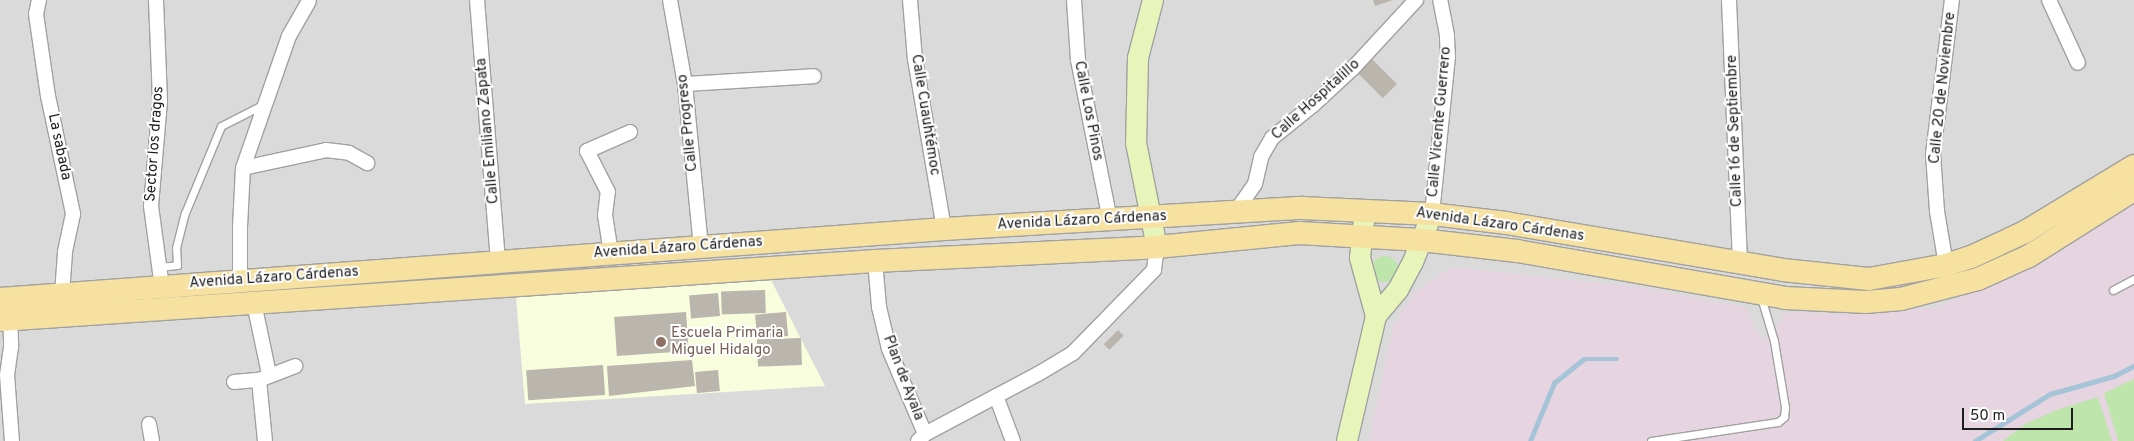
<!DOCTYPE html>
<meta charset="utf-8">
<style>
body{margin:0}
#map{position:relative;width:2134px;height:441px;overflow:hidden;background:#edece3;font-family:Overpass,sans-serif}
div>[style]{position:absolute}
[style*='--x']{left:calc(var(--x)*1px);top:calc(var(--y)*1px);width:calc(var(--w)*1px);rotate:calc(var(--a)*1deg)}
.residential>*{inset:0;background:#dbdada;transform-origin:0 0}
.industrial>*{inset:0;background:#e6d5e0}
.education>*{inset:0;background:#f7fddd}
.grass>*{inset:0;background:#bde5ac}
.round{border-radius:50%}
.stream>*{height:4.5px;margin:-2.25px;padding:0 2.25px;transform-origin:2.25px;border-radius:2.25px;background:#a6c4d8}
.building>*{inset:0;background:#bab5ad;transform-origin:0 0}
.roads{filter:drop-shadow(1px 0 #a1a1a1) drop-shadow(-1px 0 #a1a1a1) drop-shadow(0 1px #a1a1a1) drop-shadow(0 -1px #a1a1a1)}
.lane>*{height:7px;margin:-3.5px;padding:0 3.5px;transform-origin:3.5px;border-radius:3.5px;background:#fff}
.street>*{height:14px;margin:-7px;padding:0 7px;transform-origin:7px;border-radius:7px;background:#fff}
.secondary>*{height:20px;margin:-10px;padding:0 10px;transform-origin:10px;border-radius:10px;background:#e7f5ba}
.primary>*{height:22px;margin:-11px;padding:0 11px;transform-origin:11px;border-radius:11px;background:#f6e1a0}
.dots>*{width:14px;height:14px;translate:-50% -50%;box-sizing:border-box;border:2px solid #fff;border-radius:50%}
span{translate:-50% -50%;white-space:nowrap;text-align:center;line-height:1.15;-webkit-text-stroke:4px #fff;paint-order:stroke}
.street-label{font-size:15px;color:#1d1d1d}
.education-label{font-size:15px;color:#785e54}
.left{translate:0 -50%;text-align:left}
.scale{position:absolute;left:1962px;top:408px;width:111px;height:22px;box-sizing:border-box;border:2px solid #1d1d1d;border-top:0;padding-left:6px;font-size:15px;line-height:18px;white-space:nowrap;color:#1d1d1d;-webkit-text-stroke:4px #fff;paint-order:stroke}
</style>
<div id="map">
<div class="residential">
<i style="left:0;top:0;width:2134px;height:441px"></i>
</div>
<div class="industrial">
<i style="clip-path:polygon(2134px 203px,2134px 441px,1369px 441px,1393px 327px,1415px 292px,1452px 267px,1637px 287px,1745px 307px,1763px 342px,1787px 312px,1836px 314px,1934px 308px,2007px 279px)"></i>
</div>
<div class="education">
<i style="clip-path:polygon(771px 280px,825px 386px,525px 404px,516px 297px)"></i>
</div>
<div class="grass">
<i class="round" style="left:1372px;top:256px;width:26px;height:26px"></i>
<i style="clip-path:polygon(2134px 379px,2134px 441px,2118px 441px,2104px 393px)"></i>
<i style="clip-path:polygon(2098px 397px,2112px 441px,2003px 441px,2025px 424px,2059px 409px)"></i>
</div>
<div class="stream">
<i style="--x:1530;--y:441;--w:63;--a:-67.5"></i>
<i style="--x:1554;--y:383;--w:38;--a:-39"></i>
<i style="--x:1584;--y:359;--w:33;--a:0"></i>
<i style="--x:1975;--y:441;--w:89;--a:-32.1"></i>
<i style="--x:2050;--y:394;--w:66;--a:-15.7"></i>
<i style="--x:2114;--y:376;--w:22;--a:-27"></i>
</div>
<div class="building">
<i style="clip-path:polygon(1373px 0,1393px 0,1375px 6px)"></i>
<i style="left:1368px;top:55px;width:41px;height:20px;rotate:45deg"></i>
<i style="left:765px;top:290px;width:23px;height:44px;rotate:88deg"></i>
<i style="left:718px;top:293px;width:23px;height:29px;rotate:85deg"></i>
<i style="left:686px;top:312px;width:39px;height:72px;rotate:86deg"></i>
<i style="left:786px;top:312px;width:24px;height:31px;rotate:85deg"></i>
<i style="left:1118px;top:330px;width:8px;height:20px;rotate:45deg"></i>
<i style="left:801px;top:338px;width:27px;height:44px;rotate:88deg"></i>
<i style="clip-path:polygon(692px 360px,695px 386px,609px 396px,607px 366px)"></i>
<i style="left:603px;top:365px;width:30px;height:77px;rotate:86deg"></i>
<i style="left:718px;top:370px;width:21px;height:23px;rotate:85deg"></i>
</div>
<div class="roads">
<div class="lane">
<i style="--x:159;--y:267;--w:18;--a:-6"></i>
<i style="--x:177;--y:265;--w:17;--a:-93"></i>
<i style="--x:176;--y:248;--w:36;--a:-76"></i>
<i style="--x:185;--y:213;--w:94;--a:-67.5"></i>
<i style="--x:221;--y:126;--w:51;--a:-27.1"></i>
<i style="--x:2113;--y:290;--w:24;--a:-28"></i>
<i style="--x:1651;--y:441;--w:128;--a:-8.5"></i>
<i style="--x:1778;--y:422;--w:8;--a:-40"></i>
<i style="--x:1784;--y:417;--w:10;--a:-84"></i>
<i style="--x:1785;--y:407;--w:67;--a:-99.5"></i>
<i style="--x:1774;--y:341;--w:46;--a:-106.5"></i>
</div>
<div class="street">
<i style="--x:39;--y:0;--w:14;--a:102"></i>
<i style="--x:36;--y:14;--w:83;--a:81.7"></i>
<i style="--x:48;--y:96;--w:121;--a:78"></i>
<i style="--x:73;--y:214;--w:39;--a:102"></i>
<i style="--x:65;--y:252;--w:43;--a:94"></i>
<i style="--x:62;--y:295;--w:7;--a:63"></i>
<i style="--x:156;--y:0;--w:101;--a:87.7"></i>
<i style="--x:160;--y:101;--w:105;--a:94.9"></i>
<i style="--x:151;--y:206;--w:82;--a:82.3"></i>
<i style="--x:477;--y:0;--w:263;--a:85.4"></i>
<i style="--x:670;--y:0;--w:85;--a:79.9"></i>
<i style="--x:685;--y:84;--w:163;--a:84.4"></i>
<i style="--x:910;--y:0;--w:59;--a:85.2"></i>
<i style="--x:915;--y:59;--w:172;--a:80.3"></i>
<i style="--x:1074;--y:0;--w:60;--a:86.2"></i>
<i style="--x:1078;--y:60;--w:163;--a:78.7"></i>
<i style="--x:1729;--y:0;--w:261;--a:87.6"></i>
<i style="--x:2049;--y:0;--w:69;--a:65.3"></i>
<i style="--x:685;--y:84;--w:129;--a:-3.5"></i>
<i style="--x:243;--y:168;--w:85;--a:-12.2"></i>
<i style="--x:326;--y:150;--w:23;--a:7"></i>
<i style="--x:349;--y:153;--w:21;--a:29"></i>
<i style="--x:1236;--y:211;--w:33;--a:-55"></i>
<i style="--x:1255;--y:184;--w:28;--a:-77"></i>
<i style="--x:1261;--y:157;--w:22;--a:-60"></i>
<i style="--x:1272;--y:138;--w:53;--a:-38.8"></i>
<i style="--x:1313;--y:105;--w:54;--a:-42.8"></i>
<i style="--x:1353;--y:68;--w:93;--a:-47.2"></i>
<i style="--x:1432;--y:214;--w:158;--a:-84.2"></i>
<i style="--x:1448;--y:57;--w:22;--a:-93"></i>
<i style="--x:1447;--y:35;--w:36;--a:-101"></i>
<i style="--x:611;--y:253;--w:38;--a:-99"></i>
<i style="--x:605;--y:215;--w:23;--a:-83"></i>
<i style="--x:608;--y:192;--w:46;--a:-117.1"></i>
<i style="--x:587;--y:151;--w:47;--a:-23.8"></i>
<i style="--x:875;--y:261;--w:46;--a:85"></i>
<i style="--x:879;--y:307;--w:43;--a:76.6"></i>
<i style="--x:889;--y:349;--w:92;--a:67"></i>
<i style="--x:1946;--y:265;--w:55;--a:-99.5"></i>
<i style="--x:1937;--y:211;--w:57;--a:-94"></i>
<i style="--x:1933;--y:154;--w:155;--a:-83"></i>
<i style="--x:240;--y:281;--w:54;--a:-90"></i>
<i style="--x:240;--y:227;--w:59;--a:-87.1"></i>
<i style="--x:243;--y:168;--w:140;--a:-70.8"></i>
<i style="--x:289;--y:36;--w:40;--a:-60.3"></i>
<i style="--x:254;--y:303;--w:73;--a:78.1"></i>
<i style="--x:10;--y:312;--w:35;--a:88"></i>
<i style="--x:11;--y:347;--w:28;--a:98"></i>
<i style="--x:7;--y:375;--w:66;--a:85.7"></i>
<i style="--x:259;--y:380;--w:61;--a:84.4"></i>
<i style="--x:234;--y:382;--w:25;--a:-5"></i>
<i style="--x:259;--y:380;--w:39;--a:-21"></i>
<i style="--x:996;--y:396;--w:48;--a:69.3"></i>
<i style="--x:149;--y:424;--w:17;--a:80"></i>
<i style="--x:918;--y:441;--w:10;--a:-45"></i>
<i style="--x:925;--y:434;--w:128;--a:-28"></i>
<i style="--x:1038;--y:374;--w:41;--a:-31"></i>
<i style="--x:1073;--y:353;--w:116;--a:-45.7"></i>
<i style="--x:1154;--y:270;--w:23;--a:-83"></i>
</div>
<div class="secondary">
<i style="--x:1153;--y:0;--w:60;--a:104.5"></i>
<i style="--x:1138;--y:58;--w:85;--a:91.3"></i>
<i style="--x:1136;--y:143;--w:106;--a:78.6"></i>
<i style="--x:1365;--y:211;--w:47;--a:96.1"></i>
<i style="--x:1360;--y:258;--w:60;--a:74.6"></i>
<i style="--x:1347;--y:441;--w:128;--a:-76.9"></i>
<i style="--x:1376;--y:316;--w:34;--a:-50"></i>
<i style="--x:1398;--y:290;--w:32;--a:-62"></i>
<i style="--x:1413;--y:262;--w:52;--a:-68.4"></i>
</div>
<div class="primary">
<i style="--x:0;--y:299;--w:947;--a:-4.24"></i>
<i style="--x:944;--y:229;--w:359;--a:-3.4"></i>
<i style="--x:1302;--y:208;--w:130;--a:2.6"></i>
<i style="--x:1432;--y:214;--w:75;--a:6.9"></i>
<i style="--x:1506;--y:223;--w:281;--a:9.6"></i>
<i style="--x:1783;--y:270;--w:86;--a:6"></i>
<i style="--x:1869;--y:279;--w:78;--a:-10.3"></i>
<i style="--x:1946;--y:265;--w:26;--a:-18"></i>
<i style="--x:1971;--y:257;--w:60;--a:-24.8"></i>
<i style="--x:2025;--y:232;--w:127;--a:-31.2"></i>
<i style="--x:0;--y:320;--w:877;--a:-3.86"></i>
<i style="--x:875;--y:261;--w:282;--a:-2.8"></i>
<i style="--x:1157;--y:247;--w:143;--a:-5.6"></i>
<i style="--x:1299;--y:233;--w:122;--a:3.3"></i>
<i style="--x:1421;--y:240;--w:97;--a:6.5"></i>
<i style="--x:1517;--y:251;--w:272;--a:9.9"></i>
<i style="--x:1785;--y:298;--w:81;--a:2.8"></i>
<i style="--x:1866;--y:302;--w:35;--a:-5"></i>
<i style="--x:1901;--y:299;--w:80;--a:-14.6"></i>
<i style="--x:1978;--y:279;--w:56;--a:-24.3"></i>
<i style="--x:2029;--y:256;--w:124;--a:-32.2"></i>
</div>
</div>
<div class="dots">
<i style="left:661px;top:342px;background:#8d6e63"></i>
</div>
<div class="street-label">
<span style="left:1943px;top:88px;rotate:-84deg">Calle 20 de Noviembre</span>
<span style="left:1316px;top:100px;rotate:-42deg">Calle Hospitalillo</span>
<span style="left:1088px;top:111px;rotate:79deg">Calle Los Pinos</span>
<span style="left:925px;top:115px;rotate:81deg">Calle Cuauhtémoc</span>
<span style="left:1440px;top:122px;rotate:-85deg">Calle Vicente Guerrero</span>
<span style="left:688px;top:123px;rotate:-96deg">Calle Progreso</span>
<span style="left:488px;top:131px;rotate:-95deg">Calle Emiliano Zapata</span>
<span style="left:1735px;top:131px;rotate:-92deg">Calle 16 de Septiembre</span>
<span style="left:155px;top:144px;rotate:-86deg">Sector los dragos</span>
<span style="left:59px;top:147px;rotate:78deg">La sabada</span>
<span style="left:1082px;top:221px;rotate:-3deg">Avenida Lázaro Cárdenas</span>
<span style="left:1500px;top:225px;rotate:8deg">Avenida Lázaro Cárdenas</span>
<span style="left:678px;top:248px;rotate:-4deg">Avenida Lázaro Cárdenas</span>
<span style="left:274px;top:278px;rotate:-4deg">Avenida Lázaro Cárdenas</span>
<span style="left:903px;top:378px;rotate:69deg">Plan de Ayala</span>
</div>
<div class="education-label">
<span class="left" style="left:671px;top:342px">Escuela Primaria<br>Miguel Hidalgo</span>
</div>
<div class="scale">50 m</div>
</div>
